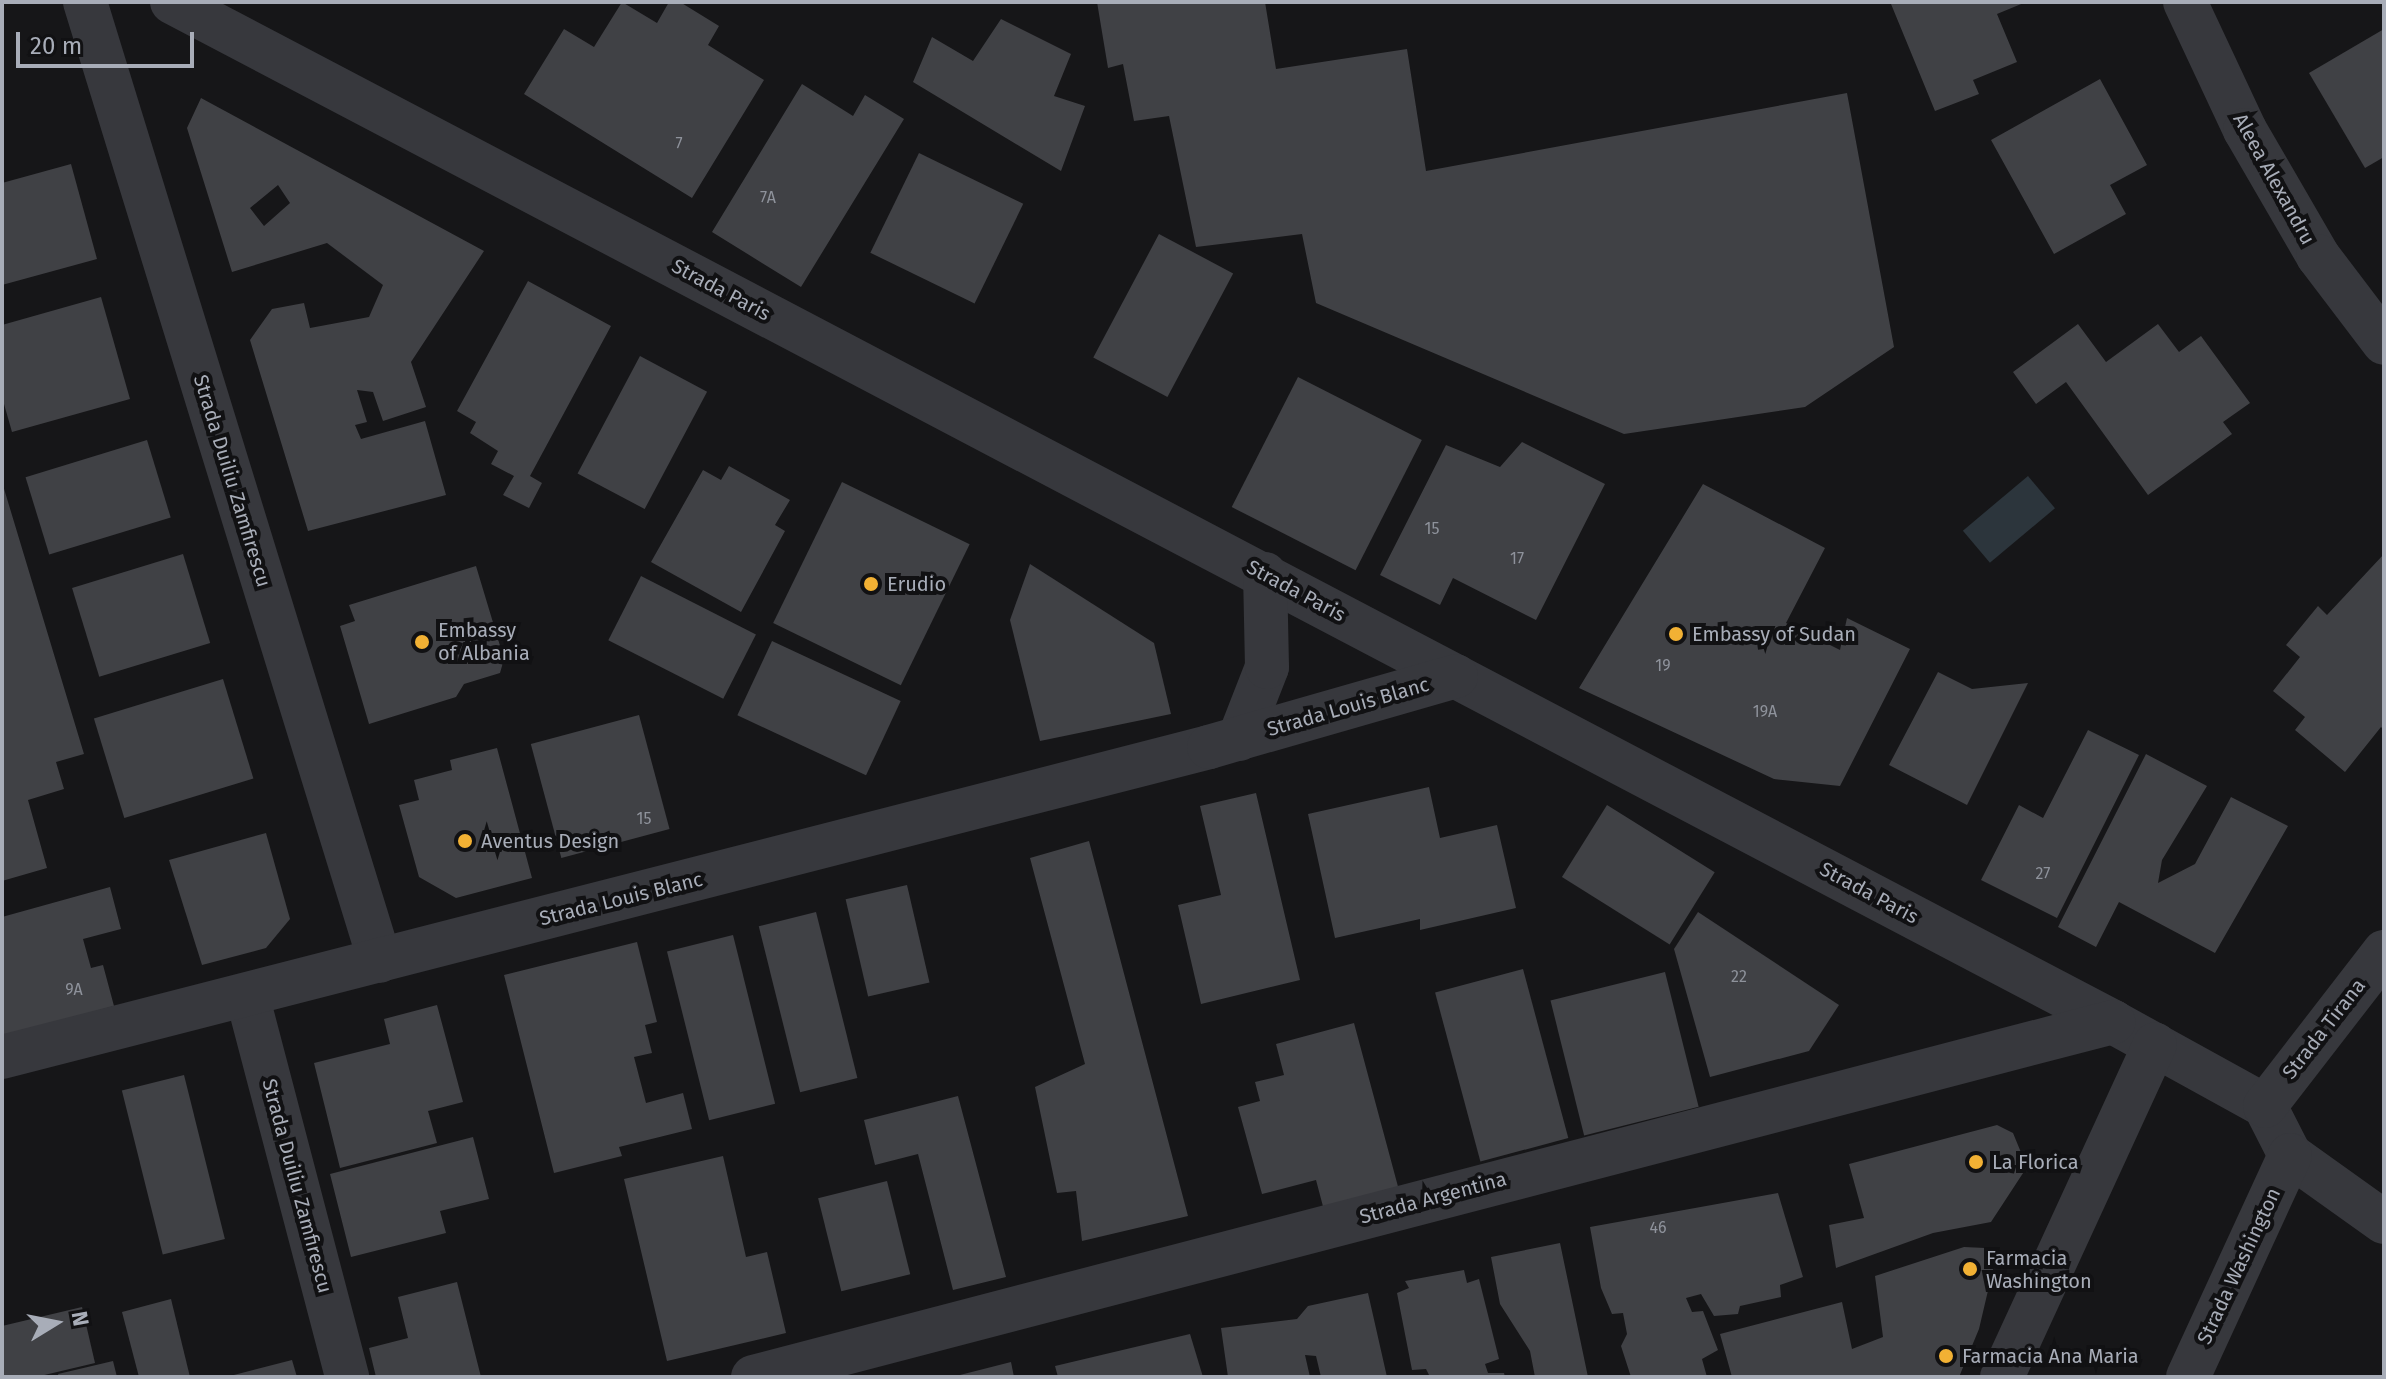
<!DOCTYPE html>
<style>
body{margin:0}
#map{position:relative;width:2386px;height:1379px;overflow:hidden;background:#161618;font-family:"Fira Sans",sans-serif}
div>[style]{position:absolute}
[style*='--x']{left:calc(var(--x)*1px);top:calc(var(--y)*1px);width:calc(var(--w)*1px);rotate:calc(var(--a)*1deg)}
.water>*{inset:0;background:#2c353c;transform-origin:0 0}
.building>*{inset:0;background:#404145;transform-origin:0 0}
.street>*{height:44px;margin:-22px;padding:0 22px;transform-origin:22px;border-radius:22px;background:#37383d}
.dots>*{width:22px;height:22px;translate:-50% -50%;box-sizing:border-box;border:4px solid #111113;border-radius:50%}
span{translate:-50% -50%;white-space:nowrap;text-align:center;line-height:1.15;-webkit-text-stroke:8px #111113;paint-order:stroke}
.number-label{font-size:16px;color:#8e929b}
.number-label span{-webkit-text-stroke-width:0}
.street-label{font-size:20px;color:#a8adb8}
.poi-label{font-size:20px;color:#a8adb8}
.left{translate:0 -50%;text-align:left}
.frame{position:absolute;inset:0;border:4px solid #a8adb8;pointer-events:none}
.north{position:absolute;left:16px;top:1283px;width:80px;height:80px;-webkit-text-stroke:6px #111113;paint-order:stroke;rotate:80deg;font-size:22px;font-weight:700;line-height:32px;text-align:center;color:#a8adb8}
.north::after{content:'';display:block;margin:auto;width:28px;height:36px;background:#a8adb8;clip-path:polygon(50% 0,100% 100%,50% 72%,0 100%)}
.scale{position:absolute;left:16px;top:32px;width:178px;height:36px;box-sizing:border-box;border:4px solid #a8adb8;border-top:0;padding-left:10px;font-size:24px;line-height:28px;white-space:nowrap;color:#a8adb8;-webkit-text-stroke:6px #111113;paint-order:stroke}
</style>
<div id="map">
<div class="water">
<i style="left:2028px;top:476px;width:42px;height:85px;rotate:50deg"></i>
</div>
<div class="building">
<i style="clip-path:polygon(622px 2px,657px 23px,669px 2px,680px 2px,719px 26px,708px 45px,764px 80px,692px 198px,524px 94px,564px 29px,594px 47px)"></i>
<i style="clip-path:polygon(1097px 2px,1265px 2px,1276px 69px,1407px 49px,1426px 171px,1847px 93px,1894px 347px,1805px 407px,1624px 434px,1316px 303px,1302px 234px,1196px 247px,1169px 116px,1134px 121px,1123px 64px,1108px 68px)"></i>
<i style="clip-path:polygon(2026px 2px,1997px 14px,2017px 62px,1973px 80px,1979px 94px,1935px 111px,1891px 4px)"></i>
<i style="clip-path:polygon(1001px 19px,1071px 54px,1054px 96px,1085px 106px,1061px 171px,913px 82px,932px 37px,973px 61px)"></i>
<i style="clip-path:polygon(2384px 29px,2384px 157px,2365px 168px,2309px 73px)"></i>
<i style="clip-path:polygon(2100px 79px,2147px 165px,2110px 185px,2126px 214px,2054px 254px,1991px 140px)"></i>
<i style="clip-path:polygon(802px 84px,853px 116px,865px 95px,904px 119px,801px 287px,712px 232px)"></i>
<i style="clip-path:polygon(evenodd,201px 98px,484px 251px,411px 362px,426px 407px,383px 421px,373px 392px,357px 390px,367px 422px,355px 425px,361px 439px,425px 421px,446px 495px,308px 531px,250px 340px,272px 309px,304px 303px,310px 328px,369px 317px,383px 285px,327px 243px,232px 272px,187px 128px,201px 98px,278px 185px,290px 203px,264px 226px,250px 208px,278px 185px)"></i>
<i style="left:919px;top:153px;width:116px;height:111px;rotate:26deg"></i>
<i style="clip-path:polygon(71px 164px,97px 259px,2px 285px,2px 183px)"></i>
<i style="left:1159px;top:234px;width:84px;height:140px;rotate:28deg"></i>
<i style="clip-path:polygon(528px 281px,611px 326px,530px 476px,542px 483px,529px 508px,503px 495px,514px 476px,491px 464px,498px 451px,470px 433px,476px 422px,457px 411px)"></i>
<i style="clip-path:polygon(101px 297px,130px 399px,12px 432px,2px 397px,2px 325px)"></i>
<i style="clip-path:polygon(2078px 324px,2106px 362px,2158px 324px,2179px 352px,2201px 336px,2250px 403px,2223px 422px,2232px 434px,2148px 495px,2066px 382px,2036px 404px,2013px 372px)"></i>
<i style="left:640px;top:356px;width:76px;height:133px;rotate:28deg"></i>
<i style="left:1298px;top:377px;width:139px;height:146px;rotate:27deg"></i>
<i style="left:147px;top:440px;width:81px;height:127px;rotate:73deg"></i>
<i style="clip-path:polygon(1522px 442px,1605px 484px,1536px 620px,1453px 578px,1440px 605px,1380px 575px,1446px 445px,1500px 467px)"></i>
<i style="clip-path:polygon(729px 466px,790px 500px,775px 525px,785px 531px,741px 612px,651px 562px,703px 470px,721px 480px)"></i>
<i style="clip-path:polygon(2px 482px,84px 754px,56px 762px,64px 789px,28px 800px,47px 868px,2px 881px)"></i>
<i style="left:842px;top:482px;width:142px;height:157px;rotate:26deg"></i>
<i style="clip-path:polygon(1703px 484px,1825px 548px,1786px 623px,1840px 650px,1847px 618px,1910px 649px,1840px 786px,1774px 779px,1579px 688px)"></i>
<i style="left:183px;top:554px;width:93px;height:116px;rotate:73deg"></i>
<i style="clip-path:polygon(2384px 554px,2384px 730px,2381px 727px,2345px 772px,2295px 730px,2305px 717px,2273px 691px,2300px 657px,2286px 645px,2318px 606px,2327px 615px)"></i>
<i style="clip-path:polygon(1030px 564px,1154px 643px,1171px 714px,1040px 741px,1010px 620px)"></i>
<i style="clip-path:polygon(476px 566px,504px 659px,500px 673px,464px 684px,456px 697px,369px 724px,340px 626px,355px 621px,349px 605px)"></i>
<i style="left:641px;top:576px;width:129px;height:72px;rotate:27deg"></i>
<i style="left:772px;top:641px;width:142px;height:82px;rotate:25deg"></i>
<i style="clip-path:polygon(1938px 672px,1972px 689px,2028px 683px,1967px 805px,1889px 765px)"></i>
<i style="left:223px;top:679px;width:104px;height:135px;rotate:73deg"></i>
<i style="left:639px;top:715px;width:118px;height:112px;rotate:75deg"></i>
<i style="clip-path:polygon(2088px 730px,2139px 755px,2057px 918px,1981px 880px,2019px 805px,2043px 818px)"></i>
<i style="clip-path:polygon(497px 748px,532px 878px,456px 898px,419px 877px,399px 805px,419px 800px,414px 780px,452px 770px,450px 760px)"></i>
<i style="clip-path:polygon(2146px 754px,2207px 786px,2162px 860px,2158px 883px,2195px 864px,2231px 797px,2288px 826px,2215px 953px,2119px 902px,2096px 947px,2058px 927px)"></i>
<i style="clip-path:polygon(1429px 787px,1440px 838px,1497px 825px,1516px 908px,1420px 930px,1420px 919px,1335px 938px,1308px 814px)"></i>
<i style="clip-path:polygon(1256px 793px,1300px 980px,1201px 1004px,1178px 905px,1221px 895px,1200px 806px)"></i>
<i style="left:1607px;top:805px;width:127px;height:85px;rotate:32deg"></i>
<i style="clip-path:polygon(266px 833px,290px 919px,266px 948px,202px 965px,169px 860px)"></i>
<i style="clip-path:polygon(1089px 841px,1188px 1216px,1082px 1241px,1076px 1191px,1057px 1193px,1035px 1087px,1085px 1064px,1030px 858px)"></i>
<i style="left:907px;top:885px;width:100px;height:63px;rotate:77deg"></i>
<i style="clip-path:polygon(110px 887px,121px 929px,83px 939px,91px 968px,103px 965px,114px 1006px,2px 1037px,2px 917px)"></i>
<i style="left:816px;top:912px;width:171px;height:59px;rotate:76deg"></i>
<i style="clip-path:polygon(1698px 912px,1839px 1005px,1809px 1051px,1710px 1077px,1674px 949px)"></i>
<i style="left:733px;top:935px;width:174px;height:68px;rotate:76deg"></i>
<i style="clip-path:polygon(637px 942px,657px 1022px,645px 1025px,652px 1053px,634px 1057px,646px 1103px,683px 1093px,692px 1129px,619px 1147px,622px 1156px,554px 1173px,504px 975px)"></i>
<i style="left:1523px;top:969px;width:175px;height:91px;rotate:75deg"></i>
<i style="left:1665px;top:972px;width:139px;height:118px;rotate:76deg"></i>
<i style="clip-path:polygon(437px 1005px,463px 1102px,428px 1111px,437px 1143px,340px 1168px,314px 1063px,390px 1044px,384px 1019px)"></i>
<i style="clip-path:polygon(1354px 1023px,1400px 1194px,1325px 1214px,1316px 1180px,1262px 1194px,1238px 1107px,1260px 1101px,1255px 1082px,1284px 1075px,1276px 1044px)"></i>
<i style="left:184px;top:1075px;width:169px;height:64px;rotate:76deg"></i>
<i style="clip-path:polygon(958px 1096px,1006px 1277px,953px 1290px,918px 1154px,875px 1165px,864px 1120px)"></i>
<i style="clip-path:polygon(1997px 1125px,2013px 1133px,2027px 1167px,1991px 1222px,1933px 1233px,1836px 1268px,1829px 1225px,1864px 1218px,1849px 1164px)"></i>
<i style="clip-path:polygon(473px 1137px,489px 1199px,440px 1211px,446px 1233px,351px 1257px,330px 1174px)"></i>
<i style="clip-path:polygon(723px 1156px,746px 1257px,767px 1252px,786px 1333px,667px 1361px,624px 1179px)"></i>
<i style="left:887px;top:1181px;width:96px;height:71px;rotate:76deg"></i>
<i style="clip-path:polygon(1778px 1193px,1803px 1277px,1780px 1285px,1781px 1297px,1740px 1306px,1738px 1314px,1714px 1316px,1701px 1294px,1686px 1298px,1692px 1312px,1703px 1311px,1718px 1350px,1702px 1359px,1707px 1377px,1631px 1377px,1621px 1346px,1627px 1334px,1623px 1313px,1612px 1314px,1601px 1288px,1590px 1227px)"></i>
<i style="clip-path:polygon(1560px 1243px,1588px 1377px,1535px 1377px,1530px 1351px,1500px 1304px,1491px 1257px)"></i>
<i style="clip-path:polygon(1964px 1247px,1985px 1248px,1994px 1265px,1979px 1329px,1959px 1377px,1732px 1377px,1720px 1334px,1842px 1302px,1852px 1349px,1883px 1337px,1875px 1276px)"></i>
<i style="clip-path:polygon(1464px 1270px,1467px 1283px,1479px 1279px,1499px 1359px,1485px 1364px,1488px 1373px,1504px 1373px,1505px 1377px,1430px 1377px,1426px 1369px,1412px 1370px,1397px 1293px,1409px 1288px,1405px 1281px)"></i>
<i style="clip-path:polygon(457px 1282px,481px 1377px,376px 1377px,369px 1348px,408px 1338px,398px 1297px)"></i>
<i style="clip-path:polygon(1368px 1293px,1387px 1377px,1321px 1377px,1316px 1356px,1305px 1355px,1310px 1377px,1228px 1377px,1221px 1328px,1297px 1319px,1308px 1306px)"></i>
<i style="clip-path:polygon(171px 1299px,190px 1377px,139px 1377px,122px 1312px)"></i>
<i style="clip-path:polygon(82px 1307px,95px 1363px,36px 1377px,2px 1377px,2px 1326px)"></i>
<i style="clip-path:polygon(1190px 1334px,1203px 1377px,1058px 1377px,1055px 1366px)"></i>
<i style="clip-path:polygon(292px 1360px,297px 1377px,231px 1377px,230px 1376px)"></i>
<i style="clip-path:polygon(113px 1361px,117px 1377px,59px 1377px,58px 1374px)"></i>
<i style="clip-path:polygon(1011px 1362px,1014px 1377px,956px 1377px,956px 1376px)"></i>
</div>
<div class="street">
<i style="--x:85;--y:2;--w:1003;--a:72.9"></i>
<i style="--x:172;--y:2;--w:2193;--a:27.72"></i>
<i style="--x:2113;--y:1022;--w:174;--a:28.9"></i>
<i style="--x:2265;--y:1106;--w:55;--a:63"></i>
<i style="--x:2290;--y:1155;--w:115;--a:35.5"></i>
<i style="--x:2185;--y:2;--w:141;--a:64.9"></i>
<i style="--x:2245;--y:130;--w:146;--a:59.9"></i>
<i style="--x:2318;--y:256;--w:109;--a:52.8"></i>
<i style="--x:1239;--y:739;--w:77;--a:-68.7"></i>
<i style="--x:1267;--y:667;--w:93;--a:-91.2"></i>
<i style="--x:247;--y:995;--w:395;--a:75.3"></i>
<i style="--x:2;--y:1057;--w:1246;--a:-14.4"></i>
<i style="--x:1209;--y:747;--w:257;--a:-16"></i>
<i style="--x:2265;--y:1106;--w:195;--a:-52.3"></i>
<i style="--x:753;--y:1377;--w:1406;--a:-14.63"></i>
<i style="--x:2002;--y:1377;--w:366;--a:-65.3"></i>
<i style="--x:2188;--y:1377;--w:244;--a:-65.3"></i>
</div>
<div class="dots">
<i style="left:871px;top:584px;background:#f2b134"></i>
<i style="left:1676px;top:634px;background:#f2b134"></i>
<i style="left:422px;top:642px;background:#f2b134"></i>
<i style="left:465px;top:841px;background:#f2b134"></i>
<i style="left:1976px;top:1162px;background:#f2b134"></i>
<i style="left:1970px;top:1269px;background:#f2b134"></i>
<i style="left:1946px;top:1356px;background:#f2b134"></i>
</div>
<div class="number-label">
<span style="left:679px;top:144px">7</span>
<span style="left:768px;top:198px">7A</span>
<span style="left:1432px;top:529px">15</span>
<span style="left:1517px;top:559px">17</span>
<span style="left:1663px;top:666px">19</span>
<span style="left:1765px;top:712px">19A</span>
<span style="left:644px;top:819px">15</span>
<span style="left:2043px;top:874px">27</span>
<span style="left:1739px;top:977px">22</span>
<span style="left:74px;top:990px">9A</span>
<span style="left:1658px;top:1228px">46</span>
</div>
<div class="street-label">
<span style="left:2274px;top:179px;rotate:61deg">Aleea Alexandru</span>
<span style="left:721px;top:290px;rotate:28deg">Strada Paris</span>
<span style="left:232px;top:481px;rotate:73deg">Strada Duiliu Zamfirescu</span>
<span style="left:1296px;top:591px;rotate:28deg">Strada Paris</span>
<span style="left:1348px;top:707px;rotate:-16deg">Strada Louis Blanc</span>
<span style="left:1869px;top:893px;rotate:28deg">Strada Paris</span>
<span style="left:621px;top:899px;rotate:-14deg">Strada Louis Blanc</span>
<span style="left:2324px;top:1029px;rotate:-52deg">Strada Tirana</span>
<span style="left:297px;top:1186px;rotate:75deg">Strada Duiliu Zamfirescu</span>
<span style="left:1433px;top:1198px;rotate:-15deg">Strada Argentina</span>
<span style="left:2239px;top:1266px;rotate:-65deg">Strada Washington</span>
</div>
<div class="poi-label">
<span class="left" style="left:887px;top:584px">Erudio</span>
<span class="left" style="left:438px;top:642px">Embassy<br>of Albania</span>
<span class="left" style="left:1692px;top:634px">Embassy of Sudan</span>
<span class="left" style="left:481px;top:841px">Aventus Design</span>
<span class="left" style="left:1992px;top:1162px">La Florica</span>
<span class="left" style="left:1986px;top:1270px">Farmacia<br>Washington</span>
<span class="left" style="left:1962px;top:1356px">Farmacia Ana Maria</span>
</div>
<div class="frame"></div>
<div class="north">N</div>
<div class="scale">20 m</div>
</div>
